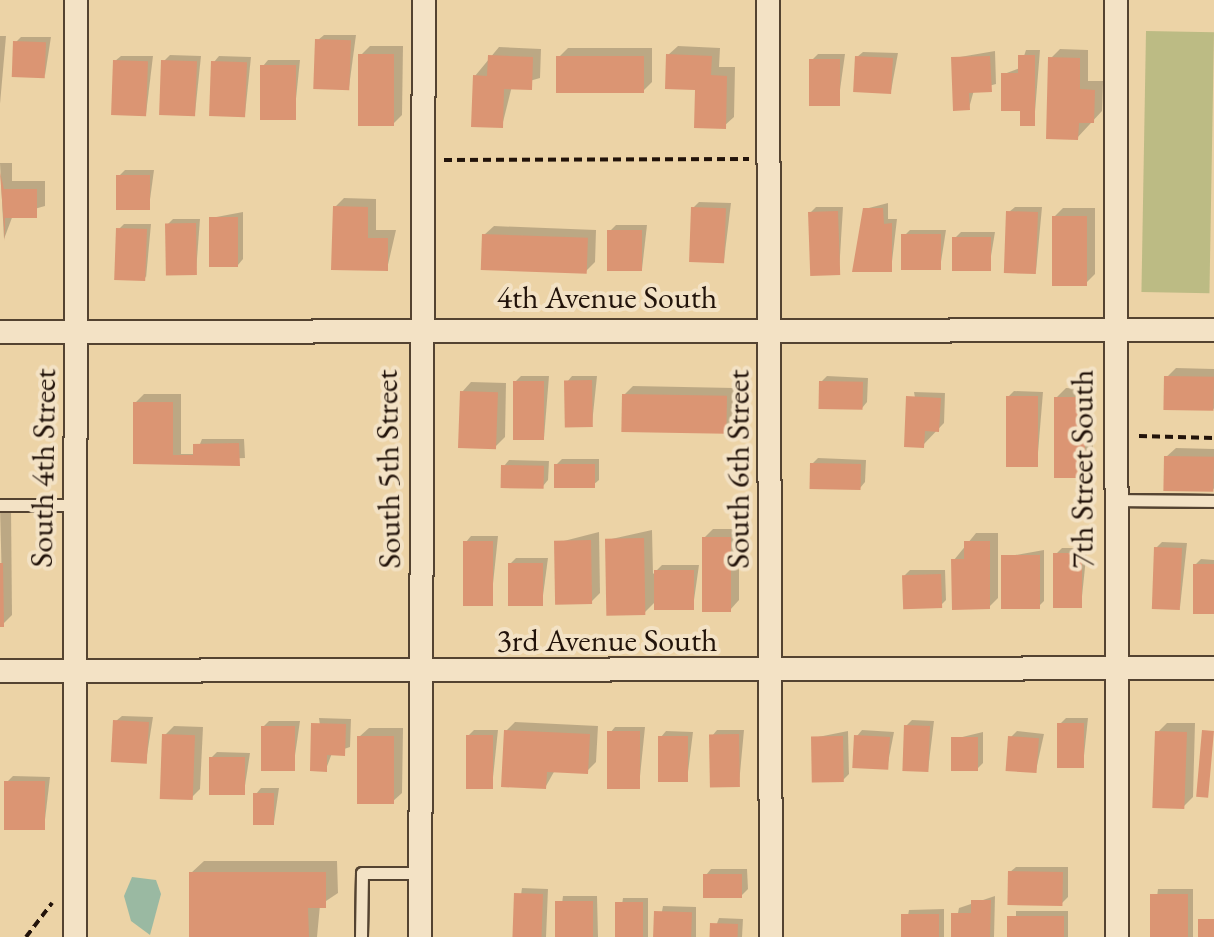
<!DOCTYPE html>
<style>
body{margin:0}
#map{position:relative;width:1214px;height:937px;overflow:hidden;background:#ecd3a6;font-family:"EB Garamond",serif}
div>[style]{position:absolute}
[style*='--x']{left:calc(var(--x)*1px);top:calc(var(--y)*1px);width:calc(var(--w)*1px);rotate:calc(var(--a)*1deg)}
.green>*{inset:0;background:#bcbb84;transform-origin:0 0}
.water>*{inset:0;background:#9ab9a2}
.shadow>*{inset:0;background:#0003;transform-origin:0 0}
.building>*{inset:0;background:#db9573;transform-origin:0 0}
.path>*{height:4px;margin-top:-2px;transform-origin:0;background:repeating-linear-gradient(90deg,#22130a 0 8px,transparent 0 13px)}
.roads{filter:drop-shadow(2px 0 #544331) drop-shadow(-2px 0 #544331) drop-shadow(0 2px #544331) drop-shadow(0 -2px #544331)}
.lane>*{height:11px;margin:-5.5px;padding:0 5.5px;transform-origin:5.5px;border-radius:5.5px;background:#f3e2c5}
.street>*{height:22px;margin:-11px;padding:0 11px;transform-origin:11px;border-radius:11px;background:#f3e2c5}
span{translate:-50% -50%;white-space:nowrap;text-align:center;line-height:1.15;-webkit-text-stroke:8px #f3e2c5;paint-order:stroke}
.street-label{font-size:32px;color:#22130a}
</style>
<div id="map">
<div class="green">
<i style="left:1146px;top:31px;width:68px;height:261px;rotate:1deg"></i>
</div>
<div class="water">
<i style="clip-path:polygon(132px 877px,156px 880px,161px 894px,150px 935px,131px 921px,124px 896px)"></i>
</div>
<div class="shadow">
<i style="clip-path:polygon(324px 35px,356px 35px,349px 87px,318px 40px)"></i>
<i style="clip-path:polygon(0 36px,6px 36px,0 104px)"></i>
<i style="clip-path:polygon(21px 37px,51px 37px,45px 75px,16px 42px)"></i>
<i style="clip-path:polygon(370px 46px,403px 46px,402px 115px,393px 124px,361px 55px)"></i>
<i style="clip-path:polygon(678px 46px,720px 48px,719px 67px,735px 67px,734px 117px,724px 126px,668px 55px)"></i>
<i style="clip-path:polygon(499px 47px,541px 49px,540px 78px,512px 86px,502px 126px,475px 76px)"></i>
<i style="clip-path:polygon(568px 48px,652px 48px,652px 82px,643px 91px,559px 57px)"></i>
<i style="clip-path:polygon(1060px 49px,1088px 50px,1088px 81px,1103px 81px,1102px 111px,1077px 138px,1051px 58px)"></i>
<i style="clip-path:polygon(1026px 50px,1040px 50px,1034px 124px,1004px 74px,1020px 68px)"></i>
<i style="clip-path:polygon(995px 51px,996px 84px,974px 90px,969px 108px,954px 58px)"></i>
<i style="clip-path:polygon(863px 52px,898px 53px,891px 91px,857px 57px)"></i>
<i style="clip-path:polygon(818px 54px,845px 54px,838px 104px,812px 60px)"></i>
<i style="clip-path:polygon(170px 55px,201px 56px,195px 113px,164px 61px)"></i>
<i style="clip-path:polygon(121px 56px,153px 56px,146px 114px,115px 61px)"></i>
<i style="clip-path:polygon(219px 56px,251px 57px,245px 114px,214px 62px)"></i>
<i style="clip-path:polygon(268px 60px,300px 60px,294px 118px,263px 66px)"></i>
<i style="clip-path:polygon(0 163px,12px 163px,12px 181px,45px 181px,45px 206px,13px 215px,4px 239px)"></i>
<i style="clip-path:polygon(125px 170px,154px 170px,149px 207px,119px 176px)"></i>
<i style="clip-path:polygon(344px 198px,376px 199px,376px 230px,396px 230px,387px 269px,335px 207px)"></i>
<i style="clip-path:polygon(699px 202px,731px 203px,724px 260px,693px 208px)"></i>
<i style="clip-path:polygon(888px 203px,888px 219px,897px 219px,891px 270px,865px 209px)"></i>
<i style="clip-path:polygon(816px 207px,843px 207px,839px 272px,810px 213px)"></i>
<i style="clip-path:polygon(1015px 207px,1042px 207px,1036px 271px,1009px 212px)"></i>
<i style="clip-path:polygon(1063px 208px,1095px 208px,1095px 274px,1086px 283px,1054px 217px)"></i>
<i style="clip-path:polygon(243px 212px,243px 259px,238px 265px,211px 218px)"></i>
<i style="clip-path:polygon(173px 219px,200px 219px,196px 272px,167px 225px)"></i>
<i style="clip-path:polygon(124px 224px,151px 224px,146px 278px,118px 230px)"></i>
<i style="clip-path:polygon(616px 225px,647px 225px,642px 269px,610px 231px)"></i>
<i style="clip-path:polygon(494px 226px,596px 230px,595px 262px,586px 271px,484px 235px)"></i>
<i style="clip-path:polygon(910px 230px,946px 230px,940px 268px,904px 236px)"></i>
<i style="clip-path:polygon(961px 232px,995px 232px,989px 268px,955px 238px)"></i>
<i style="clip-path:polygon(1176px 368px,1214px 369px,1214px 409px,1167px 377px)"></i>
<i style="clip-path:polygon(521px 376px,549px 376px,544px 438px,515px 382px)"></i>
<i style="clip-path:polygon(572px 376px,597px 376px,592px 424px,567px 382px)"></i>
<i style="clip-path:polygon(827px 376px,868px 378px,867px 402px,862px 408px,821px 382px)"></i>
<i style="clip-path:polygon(471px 382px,506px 383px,505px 437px,495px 447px,462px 392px)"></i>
<i style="clip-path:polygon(633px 386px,735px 388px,735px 422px,725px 431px,624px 395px)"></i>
<i style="clip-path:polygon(1066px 388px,1093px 389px,1093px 466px,1084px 475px,1056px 398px)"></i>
<i style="clip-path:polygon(1014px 391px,1043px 392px,1037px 465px,1008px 397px)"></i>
<i style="clip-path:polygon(914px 392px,945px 393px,944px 423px,923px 445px)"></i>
<i style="clip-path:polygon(144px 394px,181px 394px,181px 454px,196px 454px,202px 439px,244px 439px,245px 458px,172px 461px,135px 403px)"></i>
<i style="clip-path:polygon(1176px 448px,1214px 449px,1214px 489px,1166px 457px)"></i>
<i style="clip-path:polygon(818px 458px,866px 460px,865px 482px,860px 488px,812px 464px)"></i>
<i style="clip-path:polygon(562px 459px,599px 459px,599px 480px,593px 485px,556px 465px)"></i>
<i style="clip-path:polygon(509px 460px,549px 461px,548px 480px,543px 486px,504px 466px)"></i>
<i style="clip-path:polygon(11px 506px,12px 615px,3px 624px,0 507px)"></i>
<i style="clip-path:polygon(713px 529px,739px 529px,739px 600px,730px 610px,704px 538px)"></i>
<i style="clip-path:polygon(652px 530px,653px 574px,662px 565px,699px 565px,693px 607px,657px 600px,645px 612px,607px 540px)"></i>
<i style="clip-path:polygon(599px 532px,600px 593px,591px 602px,556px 543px)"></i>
<i style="clip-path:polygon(976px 533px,998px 533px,998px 598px,989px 607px,954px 560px)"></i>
<i style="clip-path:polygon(471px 536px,498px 536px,491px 603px,466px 542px)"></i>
<i style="clip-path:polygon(1162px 542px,1187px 543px,1180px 607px,1156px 548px)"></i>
<i style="clip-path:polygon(1062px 548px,1087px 548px,1081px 606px,1056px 554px)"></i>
<i style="clip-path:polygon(1044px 550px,1044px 601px,1039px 606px,1004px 557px)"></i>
<i style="clip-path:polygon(516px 558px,548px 558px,542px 603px,510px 564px)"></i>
<i style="clip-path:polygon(1201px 559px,1214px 560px,1214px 611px,1195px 565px)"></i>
<i style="clip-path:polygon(910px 570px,945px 570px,946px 600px,940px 606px,904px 576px)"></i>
<i style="clip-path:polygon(122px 716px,153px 717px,146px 761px,116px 721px)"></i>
<i style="clip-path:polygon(319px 718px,351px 719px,350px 747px,332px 753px,326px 769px)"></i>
<i style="clip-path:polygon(1066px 718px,1088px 718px,1083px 765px,1060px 724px)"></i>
<i style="clip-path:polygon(912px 720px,934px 721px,928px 770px,906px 726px)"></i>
<i style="clip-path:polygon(269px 721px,300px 721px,293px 769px,263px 727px)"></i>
<i style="clip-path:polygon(515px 722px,598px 726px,596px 762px,587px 771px,555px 770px,546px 786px,506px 731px)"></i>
<i style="clip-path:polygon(1167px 723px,1195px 723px,1193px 797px,1184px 806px,1158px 732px)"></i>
<i style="clip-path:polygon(174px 726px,203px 727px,200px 789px,191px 798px,165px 735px)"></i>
<i style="clip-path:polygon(615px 727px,645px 727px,639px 786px,610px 733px)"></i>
<i style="clip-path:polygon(369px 728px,403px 728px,402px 793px,392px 802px,359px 737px)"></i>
<i style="clip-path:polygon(474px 730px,498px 730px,492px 787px,468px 736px)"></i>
<i style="clip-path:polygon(717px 730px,744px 730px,739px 784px,712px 736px)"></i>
<i style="clip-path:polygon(862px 730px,894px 732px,887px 768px,857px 736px)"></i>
<i style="clip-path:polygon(666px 731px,693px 732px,687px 780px,661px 737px)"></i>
<i style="clip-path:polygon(848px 731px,849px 774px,843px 780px,813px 738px)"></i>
<i style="clip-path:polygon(1017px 731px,1044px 734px,1036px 770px,1011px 737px)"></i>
<i style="clip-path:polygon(983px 732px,983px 763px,977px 769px,954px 739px)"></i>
<i style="clip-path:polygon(217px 752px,250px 753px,244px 792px,211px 758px)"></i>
<i style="clip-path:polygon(13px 776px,50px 777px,44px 828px,7px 782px)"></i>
<i style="clip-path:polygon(261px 788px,279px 788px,274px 822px,256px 794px)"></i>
<i style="clip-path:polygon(204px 861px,337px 861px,338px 893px,320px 905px,317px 937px,192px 937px,191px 873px)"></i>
<i style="clip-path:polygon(1016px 867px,1068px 867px,1068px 897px,1062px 903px,1010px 872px)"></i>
<i style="clip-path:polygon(711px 869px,747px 869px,748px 889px,742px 895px,706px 875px)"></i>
<i style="clip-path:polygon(522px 888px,548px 889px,546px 937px,515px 937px)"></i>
<i style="clip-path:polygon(1158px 889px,1193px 889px,1193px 937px,1152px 937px)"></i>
<i style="clip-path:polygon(563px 896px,597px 896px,598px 937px,558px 937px)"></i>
<i style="clip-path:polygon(995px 896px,994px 937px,953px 937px,959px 908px)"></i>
<i style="clip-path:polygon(623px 898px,648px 898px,648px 937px,617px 937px)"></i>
<i style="clip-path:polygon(663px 906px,696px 907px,696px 937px,657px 937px)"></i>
<i style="clip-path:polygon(944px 909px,944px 937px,904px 937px,909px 910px)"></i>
<i style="left:1016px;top:911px;width:52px;height:27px"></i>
<i style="clip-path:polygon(719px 918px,743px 919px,742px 937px,712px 937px)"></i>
</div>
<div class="building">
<i style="left:315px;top:39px;width:36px;height:50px;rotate:2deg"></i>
<i style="left:13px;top:41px;width:33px;height:36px;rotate:2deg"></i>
<i style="left:358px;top:54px;width:36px;height:72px"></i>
<i style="clip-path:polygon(666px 54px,712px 56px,711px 75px,727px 76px,726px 129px,694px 128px,695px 90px,665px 89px)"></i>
<i style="clip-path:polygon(488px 55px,533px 57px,532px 90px,504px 89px,503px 128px,471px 127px,473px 75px,487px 76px)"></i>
<i style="clip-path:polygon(1018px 55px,1035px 55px,1035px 126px,1020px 126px,1020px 111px,1001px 111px,1001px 73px,1018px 73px)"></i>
<i style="left:556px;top:56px;width:88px;height:37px"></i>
<i style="left:855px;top:56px;width:38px;height:36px;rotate:3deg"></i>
<i style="clip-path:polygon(990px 56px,992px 92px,969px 93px,970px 110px,953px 111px,951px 57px)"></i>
<i style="clip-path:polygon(1048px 57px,1080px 58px,1080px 89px,1095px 90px,1094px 123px,1079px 123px,1078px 140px,1046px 139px)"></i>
<i style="left:809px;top:59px;width:31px;height:47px"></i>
<i style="left:113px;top:60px;width:35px;height:55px;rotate:2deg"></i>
<i style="left:161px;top:60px;width:36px;height:55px;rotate:2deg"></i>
<i style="left:211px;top:61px;width:36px;height:55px;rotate:2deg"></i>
<i style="left:260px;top:65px;width:36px;height:55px"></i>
<i style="clip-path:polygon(0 172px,4px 189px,37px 189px,37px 218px,5px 218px,5px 241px)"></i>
<i style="left:116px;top:175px;width:34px;height:35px"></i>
<i style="clip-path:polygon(333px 206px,368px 207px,368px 238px,388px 238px,388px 271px,331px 270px)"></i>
<i style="left:691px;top:207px;width:35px;height:55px;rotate:2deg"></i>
<i style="clip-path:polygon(863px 208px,883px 208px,884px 224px,892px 223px,892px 272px,852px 272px)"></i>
<i style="left:838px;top:211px;width:64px;height:30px;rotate:88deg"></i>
<i style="left:1006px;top:211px;width:32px;height:62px;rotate:2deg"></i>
<i style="left:1052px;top:216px;width:35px;height:70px"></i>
<i style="left:209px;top:217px;width:29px;height:50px"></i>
<i style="left:196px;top:223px;width:52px;height:31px;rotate:89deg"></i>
<i style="left:116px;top:228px;width:31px;height:52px;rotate:2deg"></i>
<i style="left:607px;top:230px;width:35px;height:41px"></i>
<i style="left:482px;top:234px;width:106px;height:36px;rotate:2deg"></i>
<i style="left:901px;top:234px;width:40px;height:36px"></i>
<i style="left:952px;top:237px;width:39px;height:34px"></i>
<i style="left:1164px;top:376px;width:50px;height:34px;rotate:1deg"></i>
<i style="left:592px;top:380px;width:47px;height:28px;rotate:89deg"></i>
<i style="left:513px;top:381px;width:31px;height:59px"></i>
<i style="left:819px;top:381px;width:44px;height:28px;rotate:1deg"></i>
<i style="left:460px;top:391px;width:38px;height:57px;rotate:2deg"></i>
<i style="left:622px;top:394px;width:105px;height:38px;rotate:1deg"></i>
<i style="clip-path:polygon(906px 396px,941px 398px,939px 432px,925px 431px,924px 448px,904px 447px)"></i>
<i style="left:1006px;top:396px;width:32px;height:71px"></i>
<i style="left:1054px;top:397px;width:31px;height:81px"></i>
<i style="clip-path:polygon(133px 402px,173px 402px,173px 455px,193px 455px,193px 444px,239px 443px,240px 466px,133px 464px)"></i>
<i style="left:1164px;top:456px;width:50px;height:35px;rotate:1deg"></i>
<i style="left:810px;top:463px;width:51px;height:26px;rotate:1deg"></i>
<i style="left:554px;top:464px;width:41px;height:24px"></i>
<i style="left:501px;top:465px;width:43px;height:23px;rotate:1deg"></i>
<i style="left:702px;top:537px;width:29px;height:75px"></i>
<i style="left:644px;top:538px;width:77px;height:39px;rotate:89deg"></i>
<i style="left:591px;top:540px;width:64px;height:37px;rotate:89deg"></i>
<i style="left:463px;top:541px;width:30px;height:65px"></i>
<i style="clip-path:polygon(964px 541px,990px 541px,990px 609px,952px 610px,951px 559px,964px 559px)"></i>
<i style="left:1154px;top:547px;width:28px;height:62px;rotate:2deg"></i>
<i style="left:1053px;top:553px;width:29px;height:55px"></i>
<i style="left:1040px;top:555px;width:54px;height:39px;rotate:90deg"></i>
<i style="clip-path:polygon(0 563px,3px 563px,4px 627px,0 627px)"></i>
<i style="left:508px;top:563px;width:35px;height:43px"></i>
<i style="left:1193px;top:564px;width:21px;height:50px"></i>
<i style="left:654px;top:570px;width:40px;height:40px"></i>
<i style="left:941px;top:574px;width:34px;height:39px;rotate:88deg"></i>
<i style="left:113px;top:720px;width:36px;height:42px;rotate:3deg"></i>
<i style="clip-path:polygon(311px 723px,346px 724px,345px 756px,327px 755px,327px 772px,310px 771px)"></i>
<i style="left:1057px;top:723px;width:27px;height:45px"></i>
<i style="left:904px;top:725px;width:26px;height:46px;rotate:2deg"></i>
<i style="left:261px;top:726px;width:34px;height:45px"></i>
<i style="clip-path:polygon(504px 730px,590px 734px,588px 774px,547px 772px,546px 789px,501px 787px)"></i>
<i style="left:1202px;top:730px;width:12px;height:67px;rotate:5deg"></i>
<i style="left:640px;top:731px;width:58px;height:33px;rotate:90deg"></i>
<i style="left:1155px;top:731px;width:32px;height:77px;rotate:2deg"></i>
<i style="left:162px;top:734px;width:33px;height:65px;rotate:2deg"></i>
<i style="left:739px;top:734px;width:53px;height:30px;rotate:89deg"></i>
<i style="left:466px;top:735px;width:27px;height:54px"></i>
<i style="left:854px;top:735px;width:36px;height:33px;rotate:3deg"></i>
<i style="left:357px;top:736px;width:37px;height:68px"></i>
<i style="left:658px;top:736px;width:30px;height:46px"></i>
<i style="left:843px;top:736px;width:46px;height:32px;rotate:89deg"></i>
<i style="left:1008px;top:736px;width:31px;height:35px;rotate:4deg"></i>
<i style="left:978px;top:737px;width:34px;height:27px;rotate:90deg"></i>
<i style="left:209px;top:757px;width:36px;height:38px"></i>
<i style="left:4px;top:781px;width:41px;height:49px"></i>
<i style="left:253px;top:793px;width:21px;height:32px"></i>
<i style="left:1008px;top:871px;width:55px;height:34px;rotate:1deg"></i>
<i style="clip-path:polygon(189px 872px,326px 872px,326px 908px,308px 908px,309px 937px,189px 937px)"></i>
<i style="left:703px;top:874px;width:39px;height:24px"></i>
<i style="left:514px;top:893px;width:29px;height:44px;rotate:2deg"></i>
<i style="left:1150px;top:894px;width:38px;height:43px"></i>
<i style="clip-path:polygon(971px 900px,991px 900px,990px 937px,951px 937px,951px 913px,971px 913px)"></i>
<i style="left:555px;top:901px;width:38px;height:36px"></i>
<i style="left:615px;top:902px;width:28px;height:35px"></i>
<i style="left:654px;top:911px;width:38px;height:26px;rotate:2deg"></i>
<i style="left:901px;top:914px;width:38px;height:23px"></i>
<i style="left:1007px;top:916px;width:57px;height:21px"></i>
<i style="left:1214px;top:919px;width:18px;height:16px;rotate:90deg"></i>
<i style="left:710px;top:923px;width:28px;height:14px;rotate:2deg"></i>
</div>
<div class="path">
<i style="--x:444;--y:160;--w:305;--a:-0.2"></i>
<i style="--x:1139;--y:436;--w:75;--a:1.5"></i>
<i style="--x:26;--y:937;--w:43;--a:-52.6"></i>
</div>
<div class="roads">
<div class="lane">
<i style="--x:1115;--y:500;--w:99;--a:0.6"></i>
<i style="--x:0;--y:505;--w:75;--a:0"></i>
<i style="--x:361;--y:937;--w:64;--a:-89.1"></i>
<i style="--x:362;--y:873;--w:59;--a:0"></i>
</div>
<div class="street">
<i style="--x:768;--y:0;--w:937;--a:89.82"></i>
<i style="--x:1116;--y:0;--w:937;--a:89.94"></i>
<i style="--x:0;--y:332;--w:1214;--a:-0.09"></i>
<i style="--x:0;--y:671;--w:1214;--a:-0.14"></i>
<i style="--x:75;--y:937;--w:937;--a:-89.94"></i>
<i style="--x:420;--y:937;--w:937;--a:-89.76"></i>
</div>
</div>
<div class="street-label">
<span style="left:607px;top:297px">4th Avenue South</span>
<span style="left:43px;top:468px;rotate:-89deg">South 4th Street</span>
<span style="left:388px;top:469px;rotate:-91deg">South 5th Street</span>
<span style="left:738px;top:469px;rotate:-90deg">South 6th Street</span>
<span style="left:1082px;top:469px;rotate:-90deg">7th Street South</span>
<span style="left:607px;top:640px">3rd Avenue South</span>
</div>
</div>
